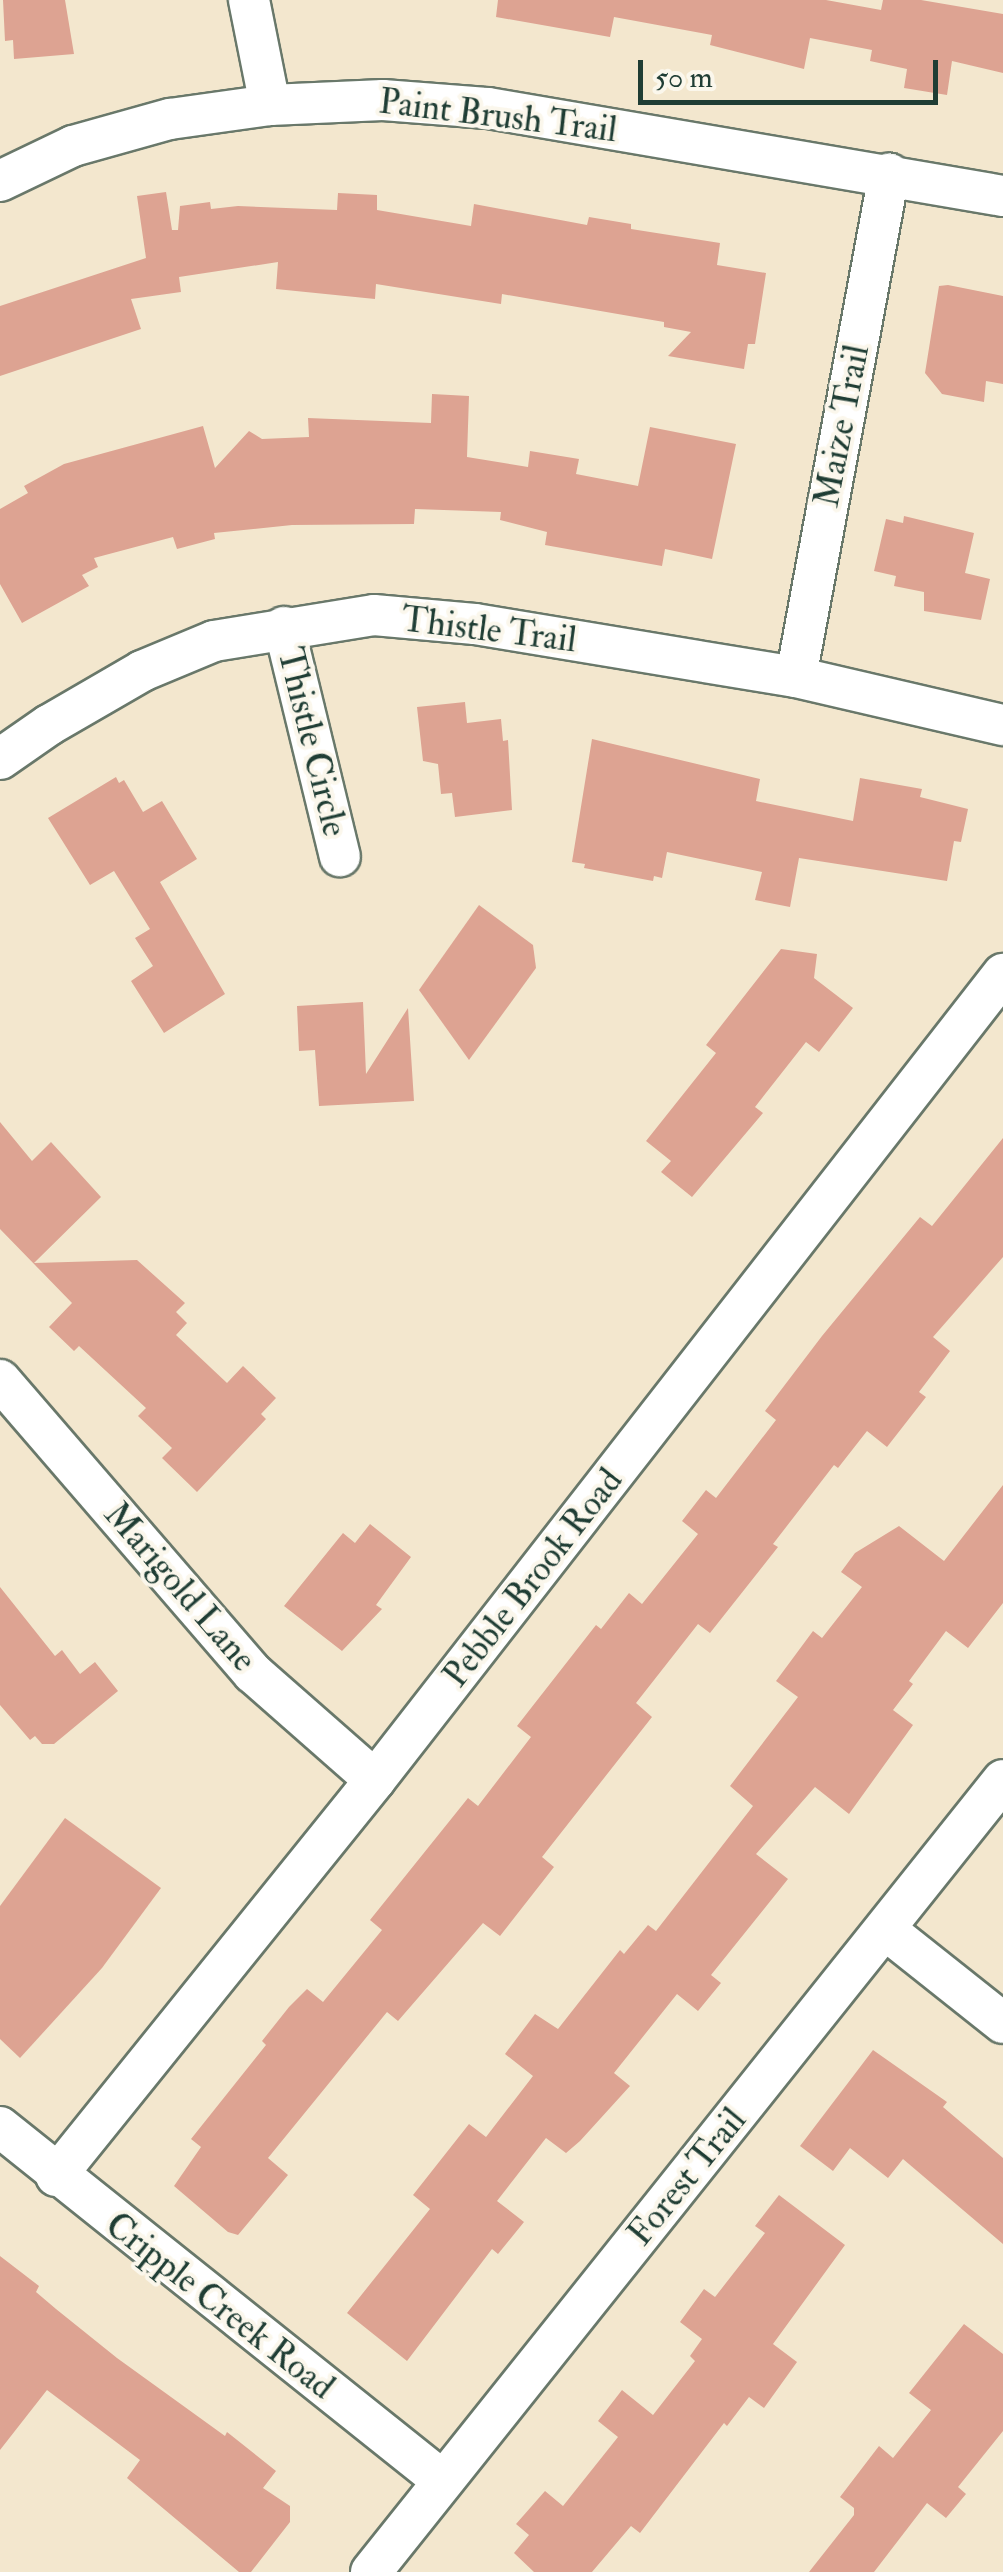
<!DOCTYPE html>
<style>
body{margin:0}
#map{position:relative;width:1003px;height:2572px;overflow:hidden;background:#f3e7ce;font-family:"IM FELL Double Pica",serif}
div>[style]{position:absolute}
[style*='--x']{left:calc(var(--x)*1px);top:calc(var(--y)*1px);width:calc(var(--w)*1px);rotate:calc(var(--a)*1deg)}
.building>*{inset:0;background:#dda392}
.roads{filter:drop-shadow(2px 0 #69786a) drop-shadow(-2px 0 #69786a) drop-shadow(0 2px #69786a) drop-shadow(0 -2px #69786a)}
.minor>*{height:40px;margin:-20px;padding:0 20px;transform-origin:20px;border-radius:20px;background:#fff}
span{translate:-50% -50%;white-space:nowrap;text-align:center;line-height:1.15;-webkit-text-stroke:8px #fbf7ec;paint-order:stroke}
.street-label{font-size:35px;color:#1f3d34}
.scale{position:absolute;left:638px;top:60px;width:300px;height:45px;box-sizing:border-box;border:5px solid #1f3d34;border-top:0;padding-left:12px;font-size:30px;line-height:35px;white-space:nowrap;color:#1f3d34;-webkit-text-stroke:8px #fbf7ec;paint-order:stroke}
</style>
<div id="map">
<div class="building">
<i style="clip-path:polygon(3px 0,65px 0,74px 54px,14px 59px,13px 40px,5px 41px)"></i>
<i style="clip-path:polygon(498px 0,826px 0,881px 10px,883px 0,921px 0,1003px 14px,1003px 73px,952px 61px,947px 95px,904px 88px,907px 69px,870px 61px,872px 50px,810px 38px,804px 69px,710px 45px,712px 35px,614px 17px,610px 37px,496px 17px)"></i>
<i style="clip-path:polygon(166px 192px,172px 230px,178px 230px,180px 206px,210px 202px,211px 209px,238px 206px,337px 210px,338px 193px,377px 195px,377px 210px,471px 226px,474px 204px,587px 225px,589px 217px,631px 224px,631px 229px,720px 243px,717px 265px,766px 273px,755px 344px,748px 344px,744px 369px,668px 356px,691px 332px,664px 327px,664px 322px,502px 294px,501px 304px,376px 284px,375px 299px,276px 289px,278px 262px,179px 277px,181px 292px,131px 299px,141px 329px,0 376px,0 306px,146px 258px,137px 196px)"></i>
<i style="clip-path:polygon(948px 285px,1003px 296px,1003px 384px,986px 381px,984px 402px,942px 394px,925px 373px,939px 286px)"></i>
<i style="clip-path:polygon(432px 394px,469px 396px,467px 457px,528px 467px,530px 451px,579px 459px,576px 474px,638px 486px,650px 427px,736px 444px,712px 559px,665px 549px,662px 566px,545px 545px,547px 532px,500px 520px,501px 512px,415px 509px,414px 524px,292px 525px,214px 533px,215px 539px,177px 549px,173px 537px,94px 558px,98px 567px,82px 575px,89px 586px,22px 623px,0 584px,0 509px,28px 493px,24px 486px,64px 464px,203px 426px,215px 468px,249px 431px,262px 439px,309px 437px,308px 418px,431px 423px)"></i>
<i style="clip-path:polygon(904px 516px,974px 533px,965px 573px,990px 579px,981px 620px,924px 611px,924px 592px,894px 586px,896px 576px,874px 571px,886px 519px,903px 523px)"></i>
<i style="clip-path:polygon(465px 702px,467px 723px,501px 719px,503px 741px,508px 740px,512px 810px,455px 817px,452px 793px,441px 794px,438px 764px,423px 761px,417px 707px)"></i>
<i style="clip-path:polygon(592px 739px,760px 779px,756px 801px,853px 821px,860px 778px,922px 789px,920px 797px,968px 809px,961px 842px,954px 841px,947px 881px,799px 858px,790px 907px,755px 900px,762px 872px,667px 852px,662px 878px,654px 876px,653px 881px,584px 868px,585px 864px,572px 862px)"></i>
<i style="clip-path:polygon(116px 777px,119px 783px,124px 780px,143px 812px,162px 801px,197px 859px,160px 882px,225px 994px,164px 1033px,131px 981px,153px 966px,135px 938px,150px 929px,114px 871px,90px 885px,48px 818px)"></i>
<i style="clip-path:polygon(479px 905px,533px 945px,536px 968px,469px 1060px,419px 990px)"></i>
<i style="clip-path:polygon(781px 949px,817px 954px,814px 978px,853px 1008px,819px 1052px,806px 1042px,755px 1107px,763px 1113px,692px 1197px,661px 1172px,671px 1161px,646px 1141px,716px 1053px,706px 1045px)"></i>
<i style="clip-path:polygon(363px 1002px,366px 1074px,408px 1008px,414px 1101px,319px 1106px,315px 1050px,299px 1051px,297px 1006px)"></i>
<i style="clip-path:polygon(0 1122px,32px 1161px,51px 1142px,101px 1197px,34px 1263px,137px 1260px,185px 1303px,176px 1312px,187px 1323px,176px 1335px,227px 1383px,243px 1366px,276px 1398px,261px 1414px,266px 1419px,197px 1492px,162px 1458px,172px 1448px,138px 1416px,146px 1408px,79px 1346px,74px 1351px,49px 1327px,72px 1303px,0 1229px)"></i>
<i style="clip-path:polygon(1003px 1138px,1003px 1257px,933px 1337px,950px 1351px,919px 1392px,926px 1397px,887px 1447px,867px 1431px,838px 1468px,834px 1465px,773px 1544px,778px 1547px,710px 1633px,698px 1624px,636px 1703px,652px 1717px,542px 1857px,554px 1867px,500px 1936px,483px 1923px,398px 2021px,387px 2012px,268px 2158px,288px 2175px,238px 2235px,228px 2232px,174px 2186px,201px 2147px,191px 2139px,266px 2045px,262px 2041px,289px 2007px,307px 1989px,323px 2002px,382px 1930px,370px 1920px,468px 1798px,478px 1806px,531px 1737px,517px 1726px,596px 1625px,601px 1629px,629px 1593px,642px 1604px,698px 1534px,682px 1521px,706px 1490px,716px 1498px,776px 1420px,765px 1411px,822px 1336px,920px 1217px,932px 1226px)"></i>
<i style="clip-path:polygon(1003px 1485px,1003px 1603px,968px 1648px,946px 1631px,909px 1681px,913px 1684px,893px 1710px,913px 1725px,849px 1814px,815px 1787px,756px 1854px,788px 1879px,711px 1975px,721px 1983px,698px 2011px,677px 1994px,614px 2073px,630px 2086px,580px 2141px,566px 2153px,546px 2138px,497px 2201px,524px 2222px,498px 2254px,492px 2249px,407px 2361px,347px 2313px,430px 2209px,413px 2195px,469px 2124px,486px 2137px,533px 2076px,505px 2054px,535px 2014px,558px 2029px,620px 1950px,624px 1954px,648px 1925px,656px 1931px,753px 1806px,730px 1786px,798px 1697px,776px 1681px,813px 1631px,822px 1638px,862px 1587px,841px 1572px,855px 1553px,899px 1526px,944px 1561px)"></i>
<i style="clip-path:polygon(370px 1524px,411px 1557px,376px 1605px,382px 1609px,342px 1651px,284px 1606px,343px 1533px,355px 1543px)"></i>
<i style="clip-path:polygon(0 1587px,55px 1656px,62px 1650px,80px 1674px,95px 1662px,118px 1691px,54px 1744px,42px 1744px,35px 1736px,30px 1740px,0 1705px)"></i>
<i style="clip-path:polygon(65px 1818px,161px 1888px,102px 1968px,20px 2058px,0 2039px,0 1906px)"></i>
<i style="clip-path:polygon(873px 2050px,947px 2102px,943px 2107px,1003px 2158px,1003px 2244px,903px 2159px,888px 2178px,850px 2148px,833px 2171px,800px 2146px)"></i>
<i style="clip-path:polygon(779px 2195px,845px 2245px,773px 2344px,797px 2362px,764px 2408px,749px 2397px,727px 2426px,724px 2423px,640px 2533px,631px 2526px,592px 2572px,534px 2572px,514px 2553px,529px 2535px,516px 2524px,545px 2491px,563px 2506px,618px 2437px,598px 2421px,622px 2390px,653px 2415px,695px 2361px,690px 2356px,702px 2339px,680px 2322px,704px 2289px,715px 2297px,765px 2233px,755px 2226px)"></i>
<i style="clip-path:polygon(0 2256px,39px 2286px,36px 2292px,56px 2309px,117px 2358px,225px 2436px,227px 2432px,276px 2471px,263px 2488px,290px 2506px,290px 2522px,251px 2572px,239px 2572px,127px 2478px,140px 2460px,47px 2390px,0 2450px)"></i>
<i style="clip-path:polygon(964px 2324px,1003px 2354px,1003px 2431px,958px 2487px,966px 2494px,946px 2518px,927px 2503px,874px 2572px,809px 2572px,854px 2515px,854px 2508px,840px 2497px,879px 2446px,893px 2458px,931px 2410px,909px 2393px)"></i>
</div>
<div class="roads">
<div class="minor">
<i style="--x:249;--y:0;--w:107;--a:78.7"></i>
<i style="--x:0;--y:181;--w:81;--a:-25.6"></i>
<i style="--x:73;--y:146;--w:101;--a:-15.6"></i>
<i style="--x:170;--y:119;--w:101;--a:-8"></i>
<i style="--x:270;--y:105;--w:113;--a:-2.5"></i>
<i style="--x:383;--y:100;--w:105;--a:4.4"></i>
<i style="--x:488;--y:108;--w:522;--a:9.7"></i>
<i style="--x:284;--y:627;--w:236;--a:76.3"></i>
<i style="--x:796;--y:677;--w:512;--a:-79.52"></i>
<i style="--x:0;--y:759;--w:60;--a:-34.8"></i>
<i style="--x:49;--y:725;--w:108;--a:-30.1"></i>
<i style="--x:142;--y:671;--w:78;--a:-22.6"></i>
<i style="--x:214;--y:641;--w:162;--a:-9.2"></i>
<i style="--x:374;--y:615;--w:101;--a:5.1"></i>
<i style="--x:475;--y:624;--w:325;--a:9.4"></i>
<i style="--x:796;--y:677;--w:212;--a:13.1"></i>
<i style="--x:0;--y:1380;--w:387;--a:49.2"></i>
<i style="--x:253;--y:1673;--w:162;--a:41.3"></i>
<i style="--x:886;--y:1930;--w:149;--a:38.5"></i>
<i style="--x:0;--y:2127;--w:567;--a:38.63"></i>
<i style="--x:56;--y:2176;--w:509;--a:-51.15"></i>
<i style="--x:375;--y:1780;--w:1022;--a:-52.08"></i>
<i style="--x:371;--y:2572;--w:1013;--a:-51.41"></i>
</div>
</div>
<div class="street-label">
<span style="left:498px;top:116px;rotate:7deg">Paint Brush Trail</span>
<span style="left:842px;top:426px;rotate:-79deg">Maize Trail</span>
<span style="left:489px;top:630px;rotate:7deg">Thistle Trail</span>
<span style="left:312px;top:742px;rotate:76deg">Thistle Circle</span>
<span style="left:533px;top:1578px;rotate:-52deg">Pebble Brook Road</span>
<span style="left:180px;top:1587px;rotate:49deg">Marigold Lane</span>
<span style="left:687px;top:2177px;rotate:-51deg">Forest Trail</span>
<span style="left:220px;top:2306px;rotate:38deg">Cripple Creek Road</span>
</div>
<div class="scale">50 m</div>
</div>
